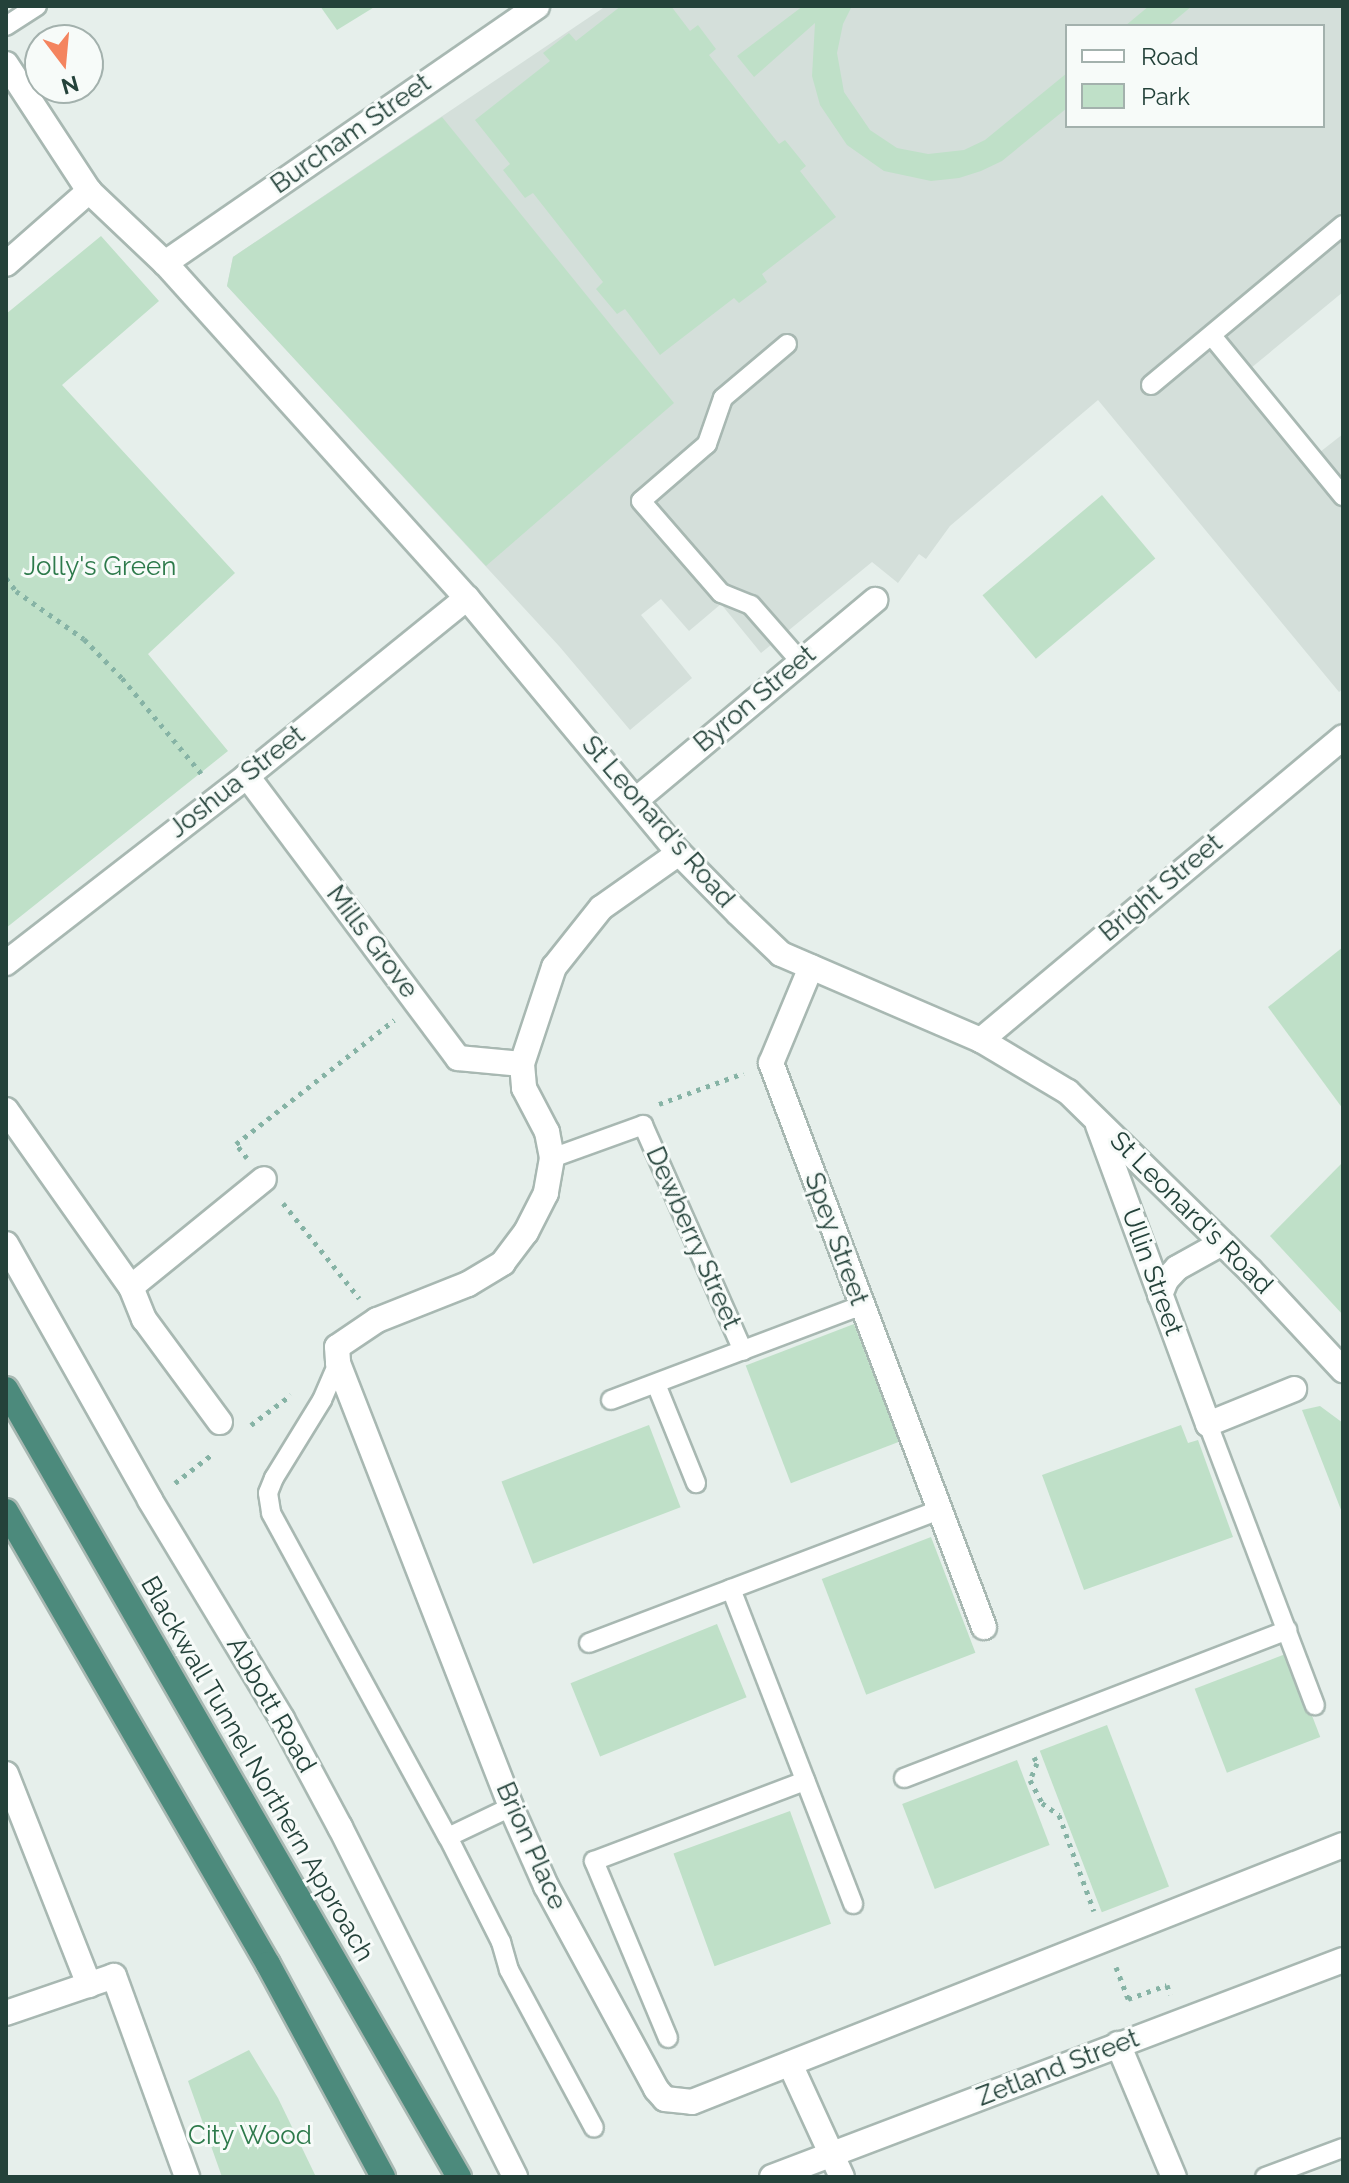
<!DOCTYPE html>
<style>
body{margin:0}
#map{position:relative;width:1349px;height:2183px;overflow:hidden;background:#e6efeb;font-family:Raleway,sans-serif}
div>[style]{position:absolute}
[style*='--x']{left:calc(var(--x)*1px);top:calc(var(--y)*1px);width:calc(var(--w)*1px);rotate:calc(var(--a)*1deg)}
.built>*{inset:0;background:#d4dfda}
.green>*{inset:0;background:#bfe0c8;transform-origin:0 0}
.path>*{height:5px;margin-top:-2.5px;transform-origin:0;background:repeating-linear-gradient(90deg,#86b3a5 0 4px,transparent 0 10px)}
.roads{filter:drop-shadow(2px 0 #a8b8b2) drop-shadow(-2px 0 #a8b8b2) drop-shadow(0 2px #a8b8b2) drop-shadow(0 -2px #a8b8b2)}
.service>*{height:18px;margin:-9px;padding:0 9px;transform-origin:9px;border-radius:9px;background:#fff}
.minor>*{height:24px;margin:-12px;padding:0 12px;transform-origin:12px;border-radius:12px;background:#fff}
.secondary>*{height:24px;margin:-12px;padding:0 12px;transform-origin:12px;border-radius:12px;background:#fff}
.trunk>*{height:24px;margin:-12px;padding:0 12px;transform-origin:12px;border-radius:12px;background:#4c8a7c}
span{translate:-50% -50%;white-space:nowrap;text-align:center;line-height:1.15;-webkit-text-stroke:6px #f7fbf9;paint-order:stroke}
.street-label{font-size:26px;color:#24423a}
.park-label{font-size:26px;color:#2d7a4b}
.frame{position:absolute;inset:0;border:8px solid #24423a;pointer-events:none}
.legend{position:absolute;left:1065px;top:24px;width:260px;height:104px;box-sizing:border-box;background:#f7fbf9;border:2px solid #a3b1ad;margin:0;padding:10px 14px;list-style:none;font-size:24px;color:#24423a}
.legend li{display:flex;align-items:center;gap:16px;height:40px}
.legend b{width:40px;border:2px solid #a3b1ad}
.north{position:absolute;left:24px;top:24px;width:80px;height:80px;box-sizing:border-box;background:#f7fbf9;border:2px solid #a3b1ad;border-radius:50%;rotate:164deg;font-size:22px;font-weight:700;line-height:32px;text-align:center;color:#24423a}
.north::after{content:'';display:block;margin:auto;width:28px;height:36px;background:#f4845f;clip-path:polygon(50% 0,100% 100%,50% 72%,0 100%)}
</style>
<div id="map">
<div class="built">
<i style="clip-path:polygon(evenodd,606px 6px,1343px 6px,1343px 292px,1251px 368px,1320px 452px,1343px 434px,1343px 689px,1339px 692px,1098px 400px,950px 526px,926px 559px,919px 554px,898px 583px,872px 562px,761px 653px,721px 604px,689px 631px,661px 599px,641px 615px,692px 678px,630px 730px,559px 646px,227px 286px,233px 257px,606px 6px,1067px 26px,1323px 26px,1323px 126px,1067px 126px,1067px 26px)"></i>
</div>
<div class="green">
<i style="clip-path:polygon(320px 6px,376px 6px,337px 30px)"></i>
<i style="clip-path:polygon(621px 6px,671px 6px,690px 31px,698px 25px,716px 49px,709px 55px,779px 144px,785px 140px,806px 166px,800px 171px,836px 217px,762px 274px,767px 282px,739px 303px,734px 298px,660px 355px,625px 309px,617px 314px,596px 289px,603px 282px,533px 193px,525px 198px,503px 170px,510px 164px,475px 120px,550px 61px,543px 53px,569px 33px,576px 41px)"></i>
<i style="clip-path:polygon(803px 6px,852px 6px,843px 24px,837px 53px,844px 92px,870px 130px,897px 148px,928px 154px,964px 150px,985px 140px,1067px 73px,1067px 108px,1002px 161px,981px 171px,959px 178px,931px 181px,884px 171px,847px 145px,820px 105px,812px 76px,815px 23px,754px 77px,737px 56px)"></i>
<i style="clip-path:polygon(1149px 6px,1192px 6px,1168px 26px,1125px 26px)"></i>
<i style="clip-path:polygon(442px 117px,674px 403px,486px 566px,227px 286px,233px 257px)"></i>
<i style="clip-path:polygon(101px 236px,159px 301px,62px 385px,235px 573px,148px 654px,228px 751px,6px 928px,6px 314px)"></i>
<i style="left:1102px;top:495px;width:83px;height:156px;rotate:50deg"></i>
<i style="clip-path:polygon(1343px 947px,1343px 1109px,1268px 1007px)"></i>
<i style="clip-path:polygon(1343px 1162px,1343px 1315px,1270px 1236px)"></i>
<i style="left:854px;top:1324px;width:126px;height:116px;rotate:69deg"></i>
<i style="clip-path:polygon(1320px 1406px,1343px 1423px,1343px 1515px,1302px 1410px)"></i>
<i style="left:649px;top:1425px;width:88px;height:158px;rotate:69deg"></i>
<i style="clip-path:polygon(1181px 1425px,1188px 1443px,1198px 1440px,1233px 1537px,1084px 1590px,1042px 1475px)"></i>
<i style="left:931px;top:1537px;width:124px;height:117px;rotate:69deg"></i>
<i style="left:717px;top:1624px;width:79px;height:158px;rotate:68deg"></i>
<i style="left:1288px;top:1653px;width:90px;height:100px;rotate:69deg"></i>
<i style="left:1107px;top:1725px;width:173px;height:72px;rotate:69deg"></i>
<i style="left:1017px;top:1760px;width:91px;height:123px;rotate:69deg"></i>
<i style="left:790px;top:1811px;width:120px;height:124px;rotate:70deg"></i>
<i style="clip-path:polygon(249px 2050px,278px 2098px,316px 2177px,222px 2177px,188px 2081px)"></i>
</div>
<div class="path">
<i style="--x:6;--y:578;--w:16;--a:52"></i>
<i style="--x:16;--y:591;--w:83;--a:35.2"></i>
<i style="--x:84;--y:639;--w:54;--a:45.7"></i>
<i style="--x:122;--y:678;--w:124;--a:50.3"></i>
<i style="--x:659;--y:1104;--w:90;--a:-20"></i>
<i style="--x:247;--y:1158;--w:18;--a:-128"></i>
<i style="--x:236;--y:1144;--w:201;--a:-38.1"></i>
<i style="--x:283;--y:1203;--w:122;--a:51.3"></i>
<i style="--x:251;--y:1425;--w:50;--a:-36.9"></i>
<i style="--x:175;--y:1483;--w:49;--a:-37.6"></i>
<i style="--x:1034;--y:1757;--w:7;--a:63"></i>
<i style="--x:1037;--y:1763;--w:18;--a:112"></i>
<i style="--x:1030;--y:1780;--w:26;--a:62"></i>
<i style="--x:1042;--y:1803;--w:21;--a:35"></i>
<i style="--x:1059;--y:1815;--w:102;--a:70"></i>
<i style="--x:1116;--y:1967;--w:34;--a:69"></i>
<i style="--x:1128;--y:1999;--w:41;--a:-19.7"></i>
<i style="--x:1167;--y:1985;--w:10;--a:73"></i>
</div>
<div class="roads">
<div class="service">
<i style="--x:6;--y:26;--w:37;--a:-33"></i>
<i style="--x:1212;--y:336;--w:207;--a:50.7"></i>
<i style="--x:787;--y:344;--w:84;--a:139.8"></i>
<i style="--x:723;--y:398;--w:49;--a:109.2"></i>
<i style="--x:707;--y:444;--w:87;--a:139.2"></i>
<i style="--x:641;--y:501;--w:122;--a:49"></i>
<i style="--x:721;--y:593;--w:32;--a:22"></i>
<i style="--x:751;--y:605;--w:74;--a:48.8"></i>
<i style="--x:1151;--y:385;--w:250;--a:-39.8"></i>
<i style="--x:552;--y:1158;--w:97;--a:-19.9"></i>
<i style="--x:643;--y:1125;--w:247;--a:66.1"></i>
<i style="--x:338;--y:1363;--w:40;--a:113.4"></i>
<i style="--x:322;--y:1400;--w:92;--a:121.6"></i>
<i style="--x:274;--y:1478;--w:16;--a:112"></i>
<i style="--x:268;--y:1493;--w:20;--a:81"></i>
<i style="--x:271;--y:1513;--w:369;--a:61.4"></i>
<i style="--x:448;--y:1837;--w:70;--a:-25.5"></i>
<i style="--x:656;--y:1384;--w:107;--a:68"></i>
<i style="--x:611;--y:1400;--w:266;--a:-20.7"></i>
<i style="--x:1208;--y:1424;--w:301;--a:69.2"></i>
<i style="--x:731;--y:1589;--w:338;--a:68.8"></i>
<i style="--x:589;--y:1643;--w:374;--a:-20.8"></i>
<i style="--x:904;--y:1778;--w:411;--a:-21.1"></i>
<i style="--x:448;--y:1837;--w:118;--a:63.2"></i>
<i style="--x:501;--y:1942;--w:29;--a:74"></i>
<i style="--x:509;--y:1970;--w:179;--a:61.7"></i>
<i style="--x:668;--y:2038;--w:192;--a:-112.7"></i>
<i style="--x:594;--y:1861;--w:226;--a:-20.8"></i>
<i style="--x:1265;--y:2177;--w:83;--a:-20.4"></i>
</div>
<div class="minor">
<i style="--x:6;--y:64;--w:152;--a:56.8"></i>
<i style="--x:89;--y:191;--w:105;--a:43.5"></i>
<i style="--x:165;--y:263;--w:451;--a:48"></i>
<i style="--x:467;--y:598;--w:332;--a:50.3"></i>
<i style="--x:679;--y:853;--w:84;--a:45.5"></i>
<i style="--x:738;--y:913;--w:59;--a:43.6"></i>
<i style="--x:781;--y:954;--w:218;--a:23.3"></i>
<i style="--x:981;--y:1040;--w:101;--a:30.9"></i>
<i style="--x:1068;--y:1092;--w:255;--a:44.4"></i>
<i style="--x:1250;--y:1270;--w:137;--a:47.1"></i>
<i style="--x:165;--y:263;--w:452;--a:-34.6"></i>
<i style="--x:6;--y:264;--w:111;--a:-41.3"></i>
<i style="--x:247;--y:776;--w:352;--a:53.2"></i>
<i style="--x:458;--y:1058;--w:64;--a:5.4"></i>
<i style="--x:636;--y:800;--w:312;--a:-39.9"></i>
<i style="--x:679;--y:853;--w:95;--a:144.8"></i>
<i style="--x:601;--y:908;--w:75;--a:128.5"></i>
<i style="--x:554;--y:967;--w:102;--a:108.3"></i>
<i style="--x:522;--y:1064;--w:24;--a:85"></i>
<i style="--x:524;--y:1088;--w:50;--a:62.4"></i>
<i style="--x:547;--y:1132;--w:26;--a:79"></i>
<i style="--x:552;--y:1158;--w:36;--a:100"></i>
<i style="--x:546;--y:1193;--w:44;--a:117.1"></i>
<i style="--x:526;--y:1232;--w:39;--a:127"></i>
<i style="--x:503;--y:1263;--w:41;--a:149"></i>
<i style="--x:468;--y:1284;--w:98;--a:158.4"></i>
<i style="--x:377;--y:1320;--w:48;--a:146"></i>
<i style="--x:337;--y:1347;--w:16;--a:86"></i>
<i style="--x:338;--y:1363;--w:477;--a:68.7"></i>
<i style="--x:511;--y:1807;--w:86;--a:66.1"></i>
<i style="--x:546;--y:1886;--w:231;--a:61.5"></i>
<i style="--x:656;--y:2089;--w:13;--a:48"></i>
<i style="--x:665;--y:2099;--w:27;--a:6"></i>
<i style="--x:692;--y:2102;--w:700;--a:-21.54"></i>
<i style="--x:6;--y:963;--w:305;--a:-37.8"></i>
<i style="--x:247;--y:776;--w:283;--a:-39"></i>
<i style="--x:811;--y:967;--w:104;--a:112.6"></i>
<i style="--x:771;--y:1063;--w:603;--a:69.31"></i>
<i style="--x:981;--y:1040;--w:472;--a:-39.9"></i>
<i style="--x:6;--y:1110;--w:217;--a:54.8"></i>
<i style="--x:131;--y:1287;--w:171;--a:-39.1"></i>
<i style="--x:1098;--y:1125;--w:319;--a:69.8"></i>
<i style="--x:1208;--y:1424;--w:93;--a:-22.1"></i>
<i style="--x:131;--y:1287;--w:35;--a:68"></i>
<i style="--x:144;--y:1319;--w:128;--a:53.6"></i>
<i style="--x:1160;--y:1295;--w:16;--a:-68"></i>
<i style="--x:1166;--y:1280;--w:16;--a:-47"></i>
<i style="--x:1177;--y:1268;--w:51;--a:-29.1"></i>
<i style="--x:6;--y:1774;--w:227;--a:68.5"></i>
<i style="--x:6;--y:2013;--w:114;--a:-18.9"></i>
<i style="--x:114;--y:1976;--w:214;--a:70"></i>
<i style="--x:1118;--y:2044;--w:144;--a:67.2"></i>
<i style="--x:790;--y:2064;--w:124;--a:65.3"></i>
<i style="--x:772;--y:2177;--w:611;--a:-20.81"></i>
</div>
<div class="secondary">
<i style="--x:6;--y:1244;--w:294;--a:60.6"></i>
<i style="--x:150;--y:1500;--w:256;--a:58.9"></i>
<i style="--x:282;--y:1719;--w:123;--a:61.8"></i>
<i style="--x:340;--y:1827;--w:391;--a:63.4"></i>
</div>
<div class="trunk">
<i style="--x:6;--y:1389;--w:909;--a:60.11"></i>
<i style="--x:6;--y:1511;--w:523;--a:59.96"></i>
<i style="--x:268;--y:1964;--w:242;--a:61.6"></i>
</div>
</div>
<div class="street-label">
<span style="left:351px;top:134px;rotate:-35deg">Burcham Street</span>
<span style="left:755px;top:699px;rotate:-40deg">Byron Street</span>
<span style="left:237px;top:782px;rotate:-38deg">Joshua Street</span>
<span style="left:658px;top:822px;rotate:49deg">St Leonard's Road</span>
<span style="left:1161px;top:888px;rotate:-40deg">Bright Street</span>
<span style="left:372px;top:942px;rotate:53deg">Mills Grove</span>
<span style="left:1191px;top:1213px;rotate:45deg">St Leonard's Road</span>
<span style="left:693px;top:1238px;rotate:66deg">Dewberry Street</span>
<span style="left:836px;top:1239px;rotate:70deg">Spey Street</span>
<span style="left:1152px;top:1272px;rotate:70deg">Ullin Street</span>
<span style="left:271px;top:1705px;rotate:60deg">Abbott Road</span>
<span style="left:257px;top:1769px;rotate:60deg">Blackwall Tunnel Northern Approach</span>
<span style="left:531px;top:1846px;rotate:66deg">Brion Place</span>
<span style="left:1058px;top:2068px;rotate:-21deg">Zetland Street</span>
</div>
<div class="park-label">
<span style="left:100px;top:567px">Jolly's Green</span>
<span style="left:250px;top:2136px">City Wood</span>
</div>
<div class="frame"></div>
<ul class="legend">
<li><b style="height:10px;background:#fff"></b>Road</li>
<li><b style="height:22px;background:#bfe0c8"></b>Park</li>
</ul>
<div class="north">N</div>
</div>
